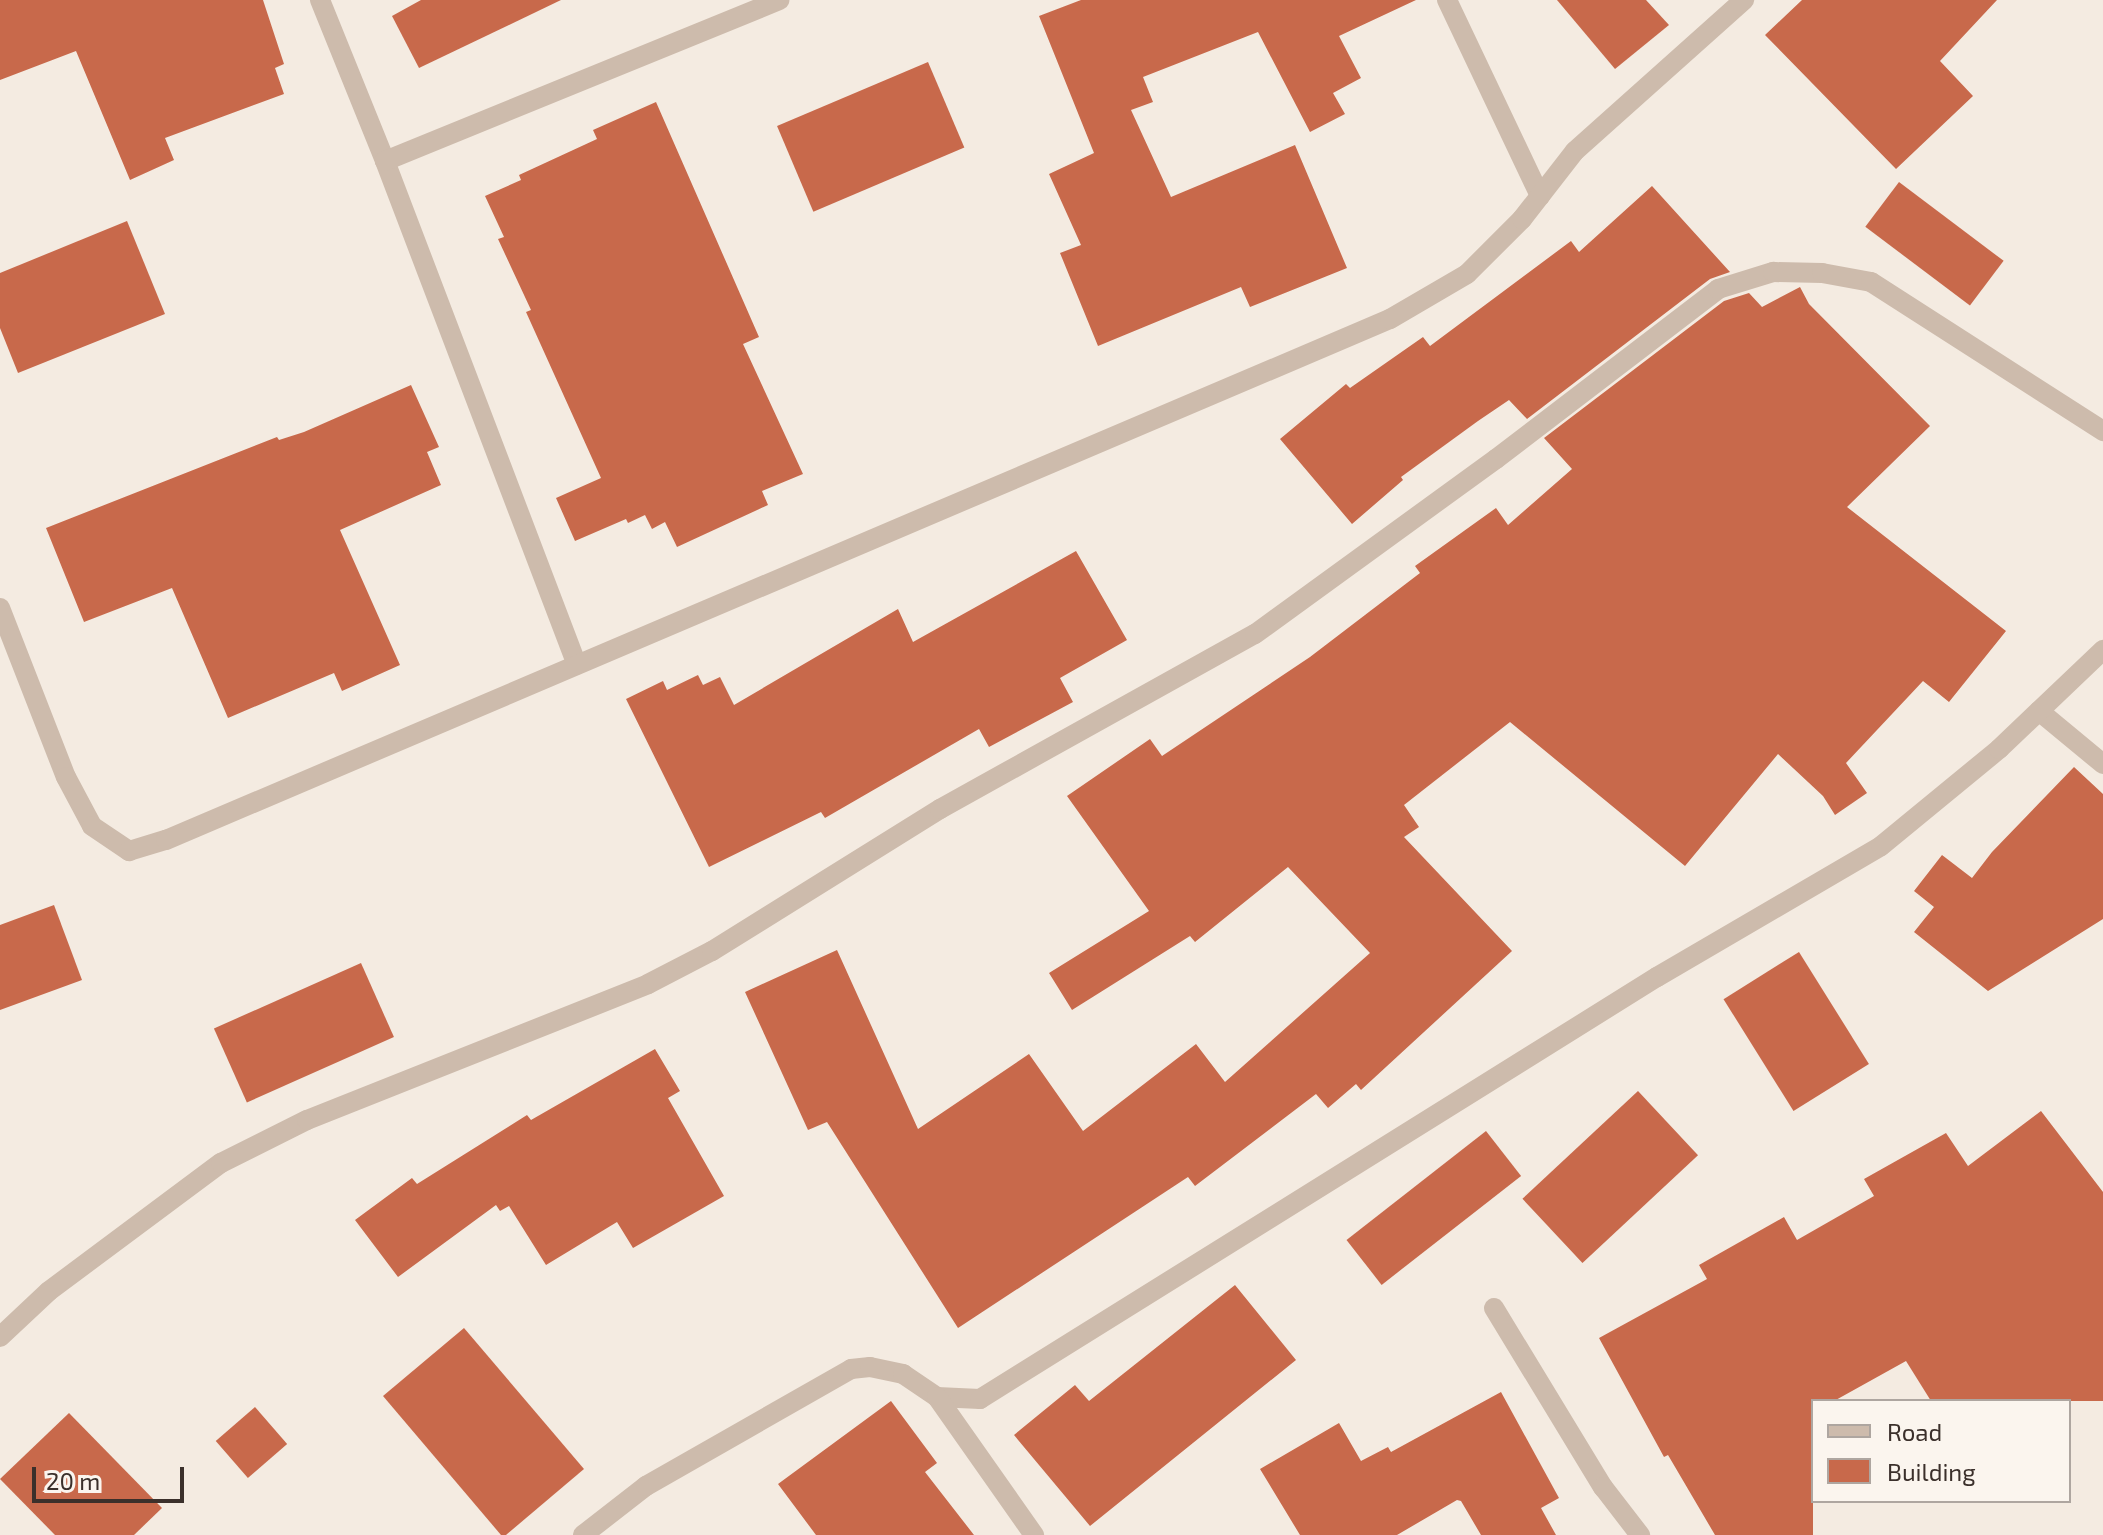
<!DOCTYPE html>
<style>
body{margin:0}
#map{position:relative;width:2103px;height:1535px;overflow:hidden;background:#f4ebe1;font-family:"Exo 2",sans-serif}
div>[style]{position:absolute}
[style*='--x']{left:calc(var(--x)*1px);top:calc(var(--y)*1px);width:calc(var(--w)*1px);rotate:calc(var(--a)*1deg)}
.building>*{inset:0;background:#c8694b;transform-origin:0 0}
.minor>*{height:20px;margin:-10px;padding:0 10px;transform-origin:10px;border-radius:10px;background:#cdbbac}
span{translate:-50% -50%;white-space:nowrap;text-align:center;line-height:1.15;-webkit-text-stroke:6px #fbf5ee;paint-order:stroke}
.legend{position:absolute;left:1811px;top:1399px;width:260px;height:104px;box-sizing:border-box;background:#fbf5ee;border:2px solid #aea6a0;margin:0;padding:10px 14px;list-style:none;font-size:24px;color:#3b302b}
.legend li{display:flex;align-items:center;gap:16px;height:40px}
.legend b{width:40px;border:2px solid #aea6a0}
.scale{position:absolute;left:32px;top:1467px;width:152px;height:36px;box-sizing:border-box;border:4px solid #3b302b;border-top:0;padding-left:10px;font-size:24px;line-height:28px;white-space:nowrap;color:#3b302b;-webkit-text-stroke:6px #fbf5ee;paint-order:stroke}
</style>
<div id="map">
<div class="building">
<i style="clip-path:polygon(0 0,263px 0,284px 64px,275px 68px,284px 94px,165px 138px,174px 160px,130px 180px,76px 51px,0 80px)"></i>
<i style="clip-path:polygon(421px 0,561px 0,419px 68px,392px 16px)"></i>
<i style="clip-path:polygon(1081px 0,1416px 0,1339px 36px,1361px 78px,1333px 93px,1345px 114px,1310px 132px,1258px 32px,1143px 77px,1153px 102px,1131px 110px,1171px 197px,1295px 145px,1347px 268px,1250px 307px,1241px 287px,1098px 346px,1060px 253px,1081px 245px,1049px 174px,1094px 153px,1039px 16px)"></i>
<i style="clip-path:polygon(1557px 0,1646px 0,1669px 25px,1615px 69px)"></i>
<i style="clip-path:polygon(1802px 0,1997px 0,1940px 61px,1973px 96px,1896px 169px,1765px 35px)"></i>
<i style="left:928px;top:62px;width:93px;height:164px;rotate:67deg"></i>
<i style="clip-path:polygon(656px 102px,759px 337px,743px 344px,803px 474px,762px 491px,768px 505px,677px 547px,665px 522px,652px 529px,645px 515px,628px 523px,626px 519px,575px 541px,556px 498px,601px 478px,526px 312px,531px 310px,498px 239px,504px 237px,485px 196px,521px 180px,519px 175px,597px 139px,593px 130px)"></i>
<i style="left:1899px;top:182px;width:131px;height:56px;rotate:37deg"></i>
<i style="clip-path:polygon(1652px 186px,1730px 272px,1710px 279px,1527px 419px,1509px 400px,1478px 421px,1401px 477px,1403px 480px,1352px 524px,1280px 439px,1346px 384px,1350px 388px,1423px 337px,1430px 346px,1571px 241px,1579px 252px)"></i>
<i style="clip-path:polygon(127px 221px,165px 314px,18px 373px,0 328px,0 273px)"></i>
<i style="clip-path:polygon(1800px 287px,1809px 304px,1930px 426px,1847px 507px,2006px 631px,1949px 702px,1923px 681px,1846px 763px,1867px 793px,1835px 815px,1823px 796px,1778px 754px,1685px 866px,1510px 722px,1404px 805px,1419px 827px,1404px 837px,1512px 951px,1361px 1090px,1356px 1084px,1328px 1108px,1316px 1094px,1195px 1186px,1188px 1177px,958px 1328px,827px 1122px,808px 1130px,745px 992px,837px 950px,918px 1129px,1029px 1054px,1083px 1131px,1196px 1044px,1225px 1082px,1370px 953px,1288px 867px,1195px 942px,1190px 936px,1072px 1010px,1049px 973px,1149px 911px,1067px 796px,1150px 739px,1162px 756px,1310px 657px,1420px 573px,1415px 566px,1496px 508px,1508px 525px,1572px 469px,1544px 438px,1724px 301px,1749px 293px,1762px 307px)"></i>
<i style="clip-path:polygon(411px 385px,439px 447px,427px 452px,441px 485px,340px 530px,400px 665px,342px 691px,334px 673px,228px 718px,172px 588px,84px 622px,46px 528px,277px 437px,279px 440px,304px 432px)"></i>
<i style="clip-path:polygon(1076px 551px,1127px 640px,1060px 678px,1073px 702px,989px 747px,979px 729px,825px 818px,821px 812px,709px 867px,626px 699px,663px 681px,667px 690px,698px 675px,703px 685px,720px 677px,734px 705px,898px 609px,913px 642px)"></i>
<i style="clip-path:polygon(2074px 767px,2103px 794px,2103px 919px,1988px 991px,1914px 932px,1934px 907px,1914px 891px,1942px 855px,1972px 878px,1992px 852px)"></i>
<i style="clip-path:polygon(54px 905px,82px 980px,0 1010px,0 925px)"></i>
<i style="left:1799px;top:952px;width:132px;height:89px;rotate:58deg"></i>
<i style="left:361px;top:963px;width:81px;height:161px;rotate:66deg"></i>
<i style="clip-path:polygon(655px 1049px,680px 1091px,668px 1098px,724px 1196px,633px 1248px,617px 1222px,546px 1265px,509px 1206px,500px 1211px,496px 1205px,398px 1277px,355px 1220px,412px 1178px,417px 1184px,527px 1115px,531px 1120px)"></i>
<i style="left:1638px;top:1091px;width:88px;height:158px;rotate:47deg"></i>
<i style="clip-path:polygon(2041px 1111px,2103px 1192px,2103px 1401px,1931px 1401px,1906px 1361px,1834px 1401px,1813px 1401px,1813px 1535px,1715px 1535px,1668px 1455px,1664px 1457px,1599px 1338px,1707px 1279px,1699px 1265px,1784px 1217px,1797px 1240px,1874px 1196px,1864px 1179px,1946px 1133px,1968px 1166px)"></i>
<i style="left:1486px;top:1131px;width:57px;height:177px;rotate:52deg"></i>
<i style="clip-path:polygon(1235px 1285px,1296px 1360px,1090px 1526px,1014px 1435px,1075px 1385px,1089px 1401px)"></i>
<i style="clip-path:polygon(464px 1328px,584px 1469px,506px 1535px,501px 1535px,383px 1396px)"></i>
<i style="clip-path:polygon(1501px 1392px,1559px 1498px,1541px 1508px,1556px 1535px,1481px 1535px,1461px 1501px,1457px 1500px,1397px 1535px,1300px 1535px,1260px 1469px,1339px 1423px,1361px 1461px,1388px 1447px,1391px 1452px)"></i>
<i style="clip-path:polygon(891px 1401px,937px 1463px,925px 1472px,974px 1535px,816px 1535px,778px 1484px)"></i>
<i style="left:255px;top:1407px;width:49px;height:52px;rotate:49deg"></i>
<i style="clip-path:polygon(69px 1413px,162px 1508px,134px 1535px,55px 1535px,0 1479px)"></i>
</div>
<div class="minor">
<i style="--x:320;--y:0;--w:174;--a:68"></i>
<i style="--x:385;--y:161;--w:539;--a:69.15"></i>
<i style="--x:1447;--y:0;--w:217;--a:64.6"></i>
<i style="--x:385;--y:161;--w:426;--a:-22.2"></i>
<i style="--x:0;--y:608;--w:181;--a:68.7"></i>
<i style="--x:66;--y:777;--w:55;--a:62"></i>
<i style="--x:92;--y:826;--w:45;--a:34"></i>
<i style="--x:129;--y:851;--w:39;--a:-17"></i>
<i style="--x:166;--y:840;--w:1330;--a:-23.06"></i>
<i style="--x:1390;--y:319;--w:89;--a:-30.3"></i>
<i style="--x:1467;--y:274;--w:78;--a:-45"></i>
<i style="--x:1522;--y:219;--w:86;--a:-52.1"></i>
<i style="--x:1575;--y:151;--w:227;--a:-41.8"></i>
<i style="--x:2039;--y:711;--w:83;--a:39.6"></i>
<i style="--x:1494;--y:1308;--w:210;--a:58.7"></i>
<i style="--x:1603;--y:1487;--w:61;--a:52.4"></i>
<i style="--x:0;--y:1337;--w:67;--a:-43.2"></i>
<i style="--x:49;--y:1291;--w:214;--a:-36.7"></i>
<i style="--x:221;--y:1163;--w:96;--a:-26.6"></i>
<i style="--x:307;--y:1120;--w:367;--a:-21.7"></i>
<i style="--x:648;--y:984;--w:72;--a:-27.3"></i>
<i style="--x:712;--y:951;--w:269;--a:-31.9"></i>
<i style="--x:940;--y:809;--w:360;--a:-29.1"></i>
<i style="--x:1255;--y:634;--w:298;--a:-36"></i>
<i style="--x:1496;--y:459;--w:280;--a:-37.4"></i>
<i style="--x:1718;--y:289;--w:58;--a:-17.2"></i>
<i style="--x:1773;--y:272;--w:49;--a:1.2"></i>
<i style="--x:1822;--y:273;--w:50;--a:10.4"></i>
<i style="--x:1871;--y:282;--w:276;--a:32.7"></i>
<i style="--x:937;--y:1397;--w:43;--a:2.7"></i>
<i style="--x:980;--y:1399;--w:798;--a:-31.94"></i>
<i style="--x:1657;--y:977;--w:259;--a:-30.3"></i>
<i style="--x:1881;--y:846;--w:153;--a:-39.4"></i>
<i style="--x:1999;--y:749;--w:144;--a:-43.6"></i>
<i style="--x:583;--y:1535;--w:80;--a:-37.9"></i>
<i style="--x:646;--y:1486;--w:236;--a:-29.7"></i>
<i style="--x:851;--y:1369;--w:19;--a:-6"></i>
<i style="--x:870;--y:1367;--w:34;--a:12"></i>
<i style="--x:903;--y:1374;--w:41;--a:34.1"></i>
<i style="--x:937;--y:1397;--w:169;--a:54.9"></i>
</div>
<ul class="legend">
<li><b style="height:10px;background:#cdbbac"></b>Road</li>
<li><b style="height:22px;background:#c8694b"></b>Building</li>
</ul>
<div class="scale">20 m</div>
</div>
